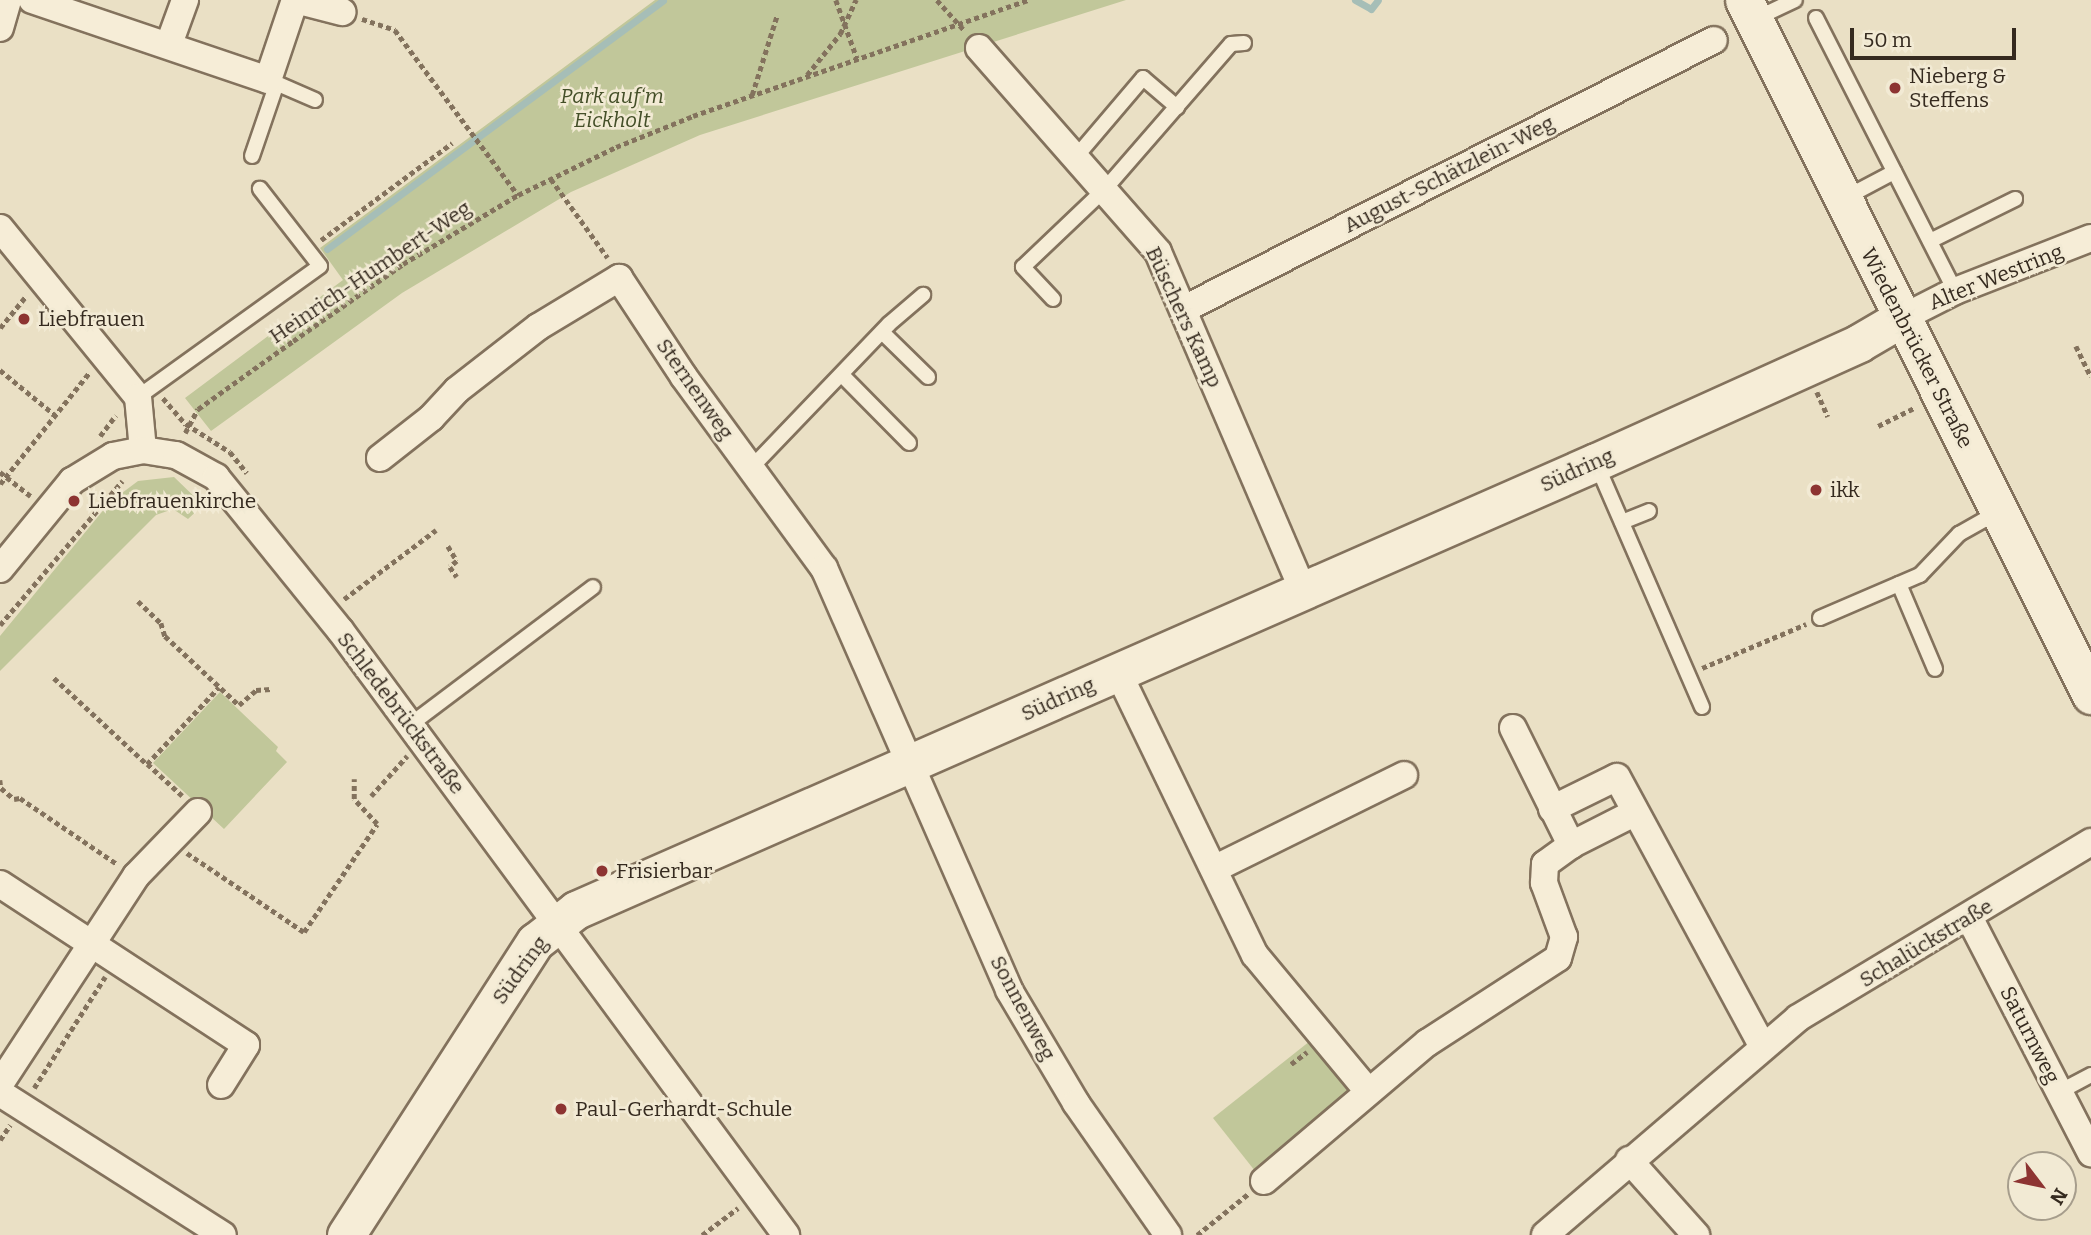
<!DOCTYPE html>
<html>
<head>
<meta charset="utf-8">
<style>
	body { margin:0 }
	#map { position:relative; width:2091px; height:1235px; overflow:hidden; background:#eae0c5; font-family:Bitter,serif }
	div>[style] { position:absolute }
	.green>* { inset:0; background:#c1c79a }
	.stream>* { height:7px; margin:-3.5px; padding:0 3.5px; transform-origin:3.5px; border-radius:3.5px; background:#a6beb7 }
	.path>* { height:4.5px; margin-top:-2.25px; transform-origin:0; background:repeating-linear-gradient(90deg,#83725d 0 5px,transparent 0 8.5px) }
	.roads { filter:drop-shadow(2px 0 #83725d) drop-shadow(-2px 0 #83725d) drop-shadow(0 2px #83725d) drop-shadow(0 -2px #83725d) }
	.lane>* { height:14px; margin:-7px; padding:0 7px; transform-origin:7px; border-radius:7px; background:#f6edd7 }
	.street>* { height:26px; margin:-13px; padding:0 13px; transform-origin:13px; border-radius:13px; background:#f6edd7 }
	.secondary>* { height:37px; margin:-18.5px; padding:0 18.5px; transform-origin:18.5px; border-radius:18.5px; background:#f6edd7 }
	.dots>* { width:19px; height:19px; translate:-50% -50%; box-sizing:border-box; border:4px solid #f2ead4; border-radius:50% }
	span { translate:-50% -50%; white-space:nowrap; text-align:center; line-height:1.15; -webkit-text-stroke:5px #f2ead4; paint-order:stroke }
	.poi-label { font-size:21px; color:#352a1f }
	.left { translate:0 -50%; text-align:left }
	.park-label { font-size:21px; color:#444f28; font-style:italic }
	.street-label { font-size:21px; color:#352a1f }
	.north { position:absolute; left:2007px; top:1151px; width:70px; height:70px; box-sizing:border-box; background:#f2ead4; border:2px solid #a69d8c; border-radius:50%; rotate:122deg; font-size:19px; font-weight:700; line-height:28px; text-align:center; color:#352a1f }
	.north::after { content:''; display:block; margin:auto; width:24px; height:32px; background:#8d3432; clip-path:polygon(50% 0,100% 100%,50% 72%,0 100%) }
	.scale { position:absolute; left:1850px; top:28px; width:166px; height:32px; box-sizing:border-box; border:4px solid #352a1f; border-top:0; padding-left:9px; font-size:21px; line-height:24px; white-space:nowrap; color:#352a1f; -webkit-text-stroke:5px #f2ead4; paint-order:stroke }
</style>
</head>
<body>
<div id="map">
	<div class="green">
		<div style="clip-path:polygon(655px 0,1126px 0,700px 135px,571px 192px,402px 293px,211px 431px,185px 398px,343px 280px,320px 248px)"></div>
		<div style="clip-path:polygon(174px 477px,203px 505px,188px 519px,173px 509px,156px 515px,0 671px,0 636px,110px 502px,138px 481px)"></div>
		<div style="clip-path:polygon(220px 692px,278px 747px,276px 751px,287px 762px,224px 829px,153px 763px)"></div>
		<div style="clip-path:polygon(1310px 1041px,1349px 1093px,1259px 1176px,1213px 1118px)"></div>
	</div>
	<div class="stream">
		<div style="left:1355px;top:0;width:18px;rotate:29deg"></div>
		<div style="left:1371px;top:9px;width:11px;rotate:-52deg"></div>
		<div style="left:327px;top:249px;width:418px;rotate:-36.5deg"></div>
	</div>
	<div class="path">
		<div style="left:836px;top:0;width:62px;rotate:70.1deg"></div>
		<div style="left:937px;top:0;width:42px;rotate:47.9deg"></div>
		<div style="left:362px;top:19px;width:35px;rotate:18deg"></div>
		<div style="left:395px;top:30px;width:206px;rotate:53.3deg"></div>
		<div style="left:807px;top:75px;width:53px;rotate:-51.2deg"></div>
		<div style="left:840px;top:34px;width:38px;rotate:-65deg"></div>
		<div style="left:752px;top:95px;width:84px;rotate:-72.6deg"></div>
		<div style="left:551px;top:179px;width:97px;rotate:54.2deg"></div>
		<div style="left:321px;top:240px;width:163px;rotate:-36.5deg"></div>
		<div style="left:0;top:328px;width:41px;rotate:-50.9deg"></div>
		<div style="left:2076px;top:346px;width:34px;rotate:64deg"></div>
		<div style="left:0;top:370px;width:71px;rotate:39.3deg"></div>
		<div style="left:1817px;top:392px;width:27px;rotate:66deg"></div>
		<div style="left:163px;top:398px;width:35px;rotate:49deg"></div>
		<div style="left:186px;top:424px;width:52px;rotate:32.5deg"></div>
		<div style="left:230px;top:452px;width:27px;rotate:51deg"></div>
		<div style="left:1878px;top:426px;width:42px;rotate:-26.6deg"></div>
		<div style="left:185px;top:433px;width:27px;rotate:-62deg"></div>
		<div style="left:198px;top:409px;width:117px;rotate:-35.6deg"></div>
		<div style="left:293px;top:341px;width:134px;rotate:-35deg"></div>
		<div style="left:403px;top:264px;width:134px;rotate:-31deg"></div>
		<div style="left:518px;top:195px;width:109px;rotate:-26.1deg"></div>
		<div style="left:616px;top:147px;width:83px;rotate:-21.9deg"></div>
		<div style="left:693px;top:116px;width:355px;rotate:-19.1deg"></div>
		<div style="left:100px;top:436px;width:26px;rotate:-53deg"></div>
		<div style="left:0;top:472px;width:39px;rotate:38deg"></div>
		<div style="left:0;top:484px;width:142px;rotate:-51.3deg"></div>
		<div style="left:448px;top:546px;width:17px;rotate:59deg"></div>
		<div style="left:457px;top:561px;width:9px;rotate:139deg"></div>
		<div style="left:450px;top:567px;width:12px;rotate:55deg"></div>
		<div style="left:344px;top:599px;width:115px;rotate:-36.9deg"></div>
		<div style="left:138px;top:601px;width:32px;rotate:44deg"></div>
		<div style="left:161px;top:623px;width:14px;rotate:73deg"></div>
		<div style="left:165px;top:636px;width:101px;rotate:43deg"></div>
		<div style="left:239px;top:705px;width:23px;rotate:-41deg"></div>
		<div style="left:256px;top:690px;width:15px;rotate:-4deg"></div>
		<div style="left:0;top:625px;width:189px;rotate:-49.7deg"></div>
		<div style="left:1702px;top:668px;width:113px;rotate:-22.9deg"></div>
		<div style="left:54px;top:678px;width:127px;rotate:42.8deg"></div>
		<div style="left:0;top:780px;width:8px;rotate:83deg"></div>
		<div style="left:1px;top:788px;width:17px;rotate:40deg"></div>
		<div style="left:14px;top:799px;width:6px;rotate:-9deg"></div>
		<div style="left:20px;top:798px;width:117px;rotate:34.2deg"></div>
		<div style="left:182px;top:796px;width:47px;rotate:-137.6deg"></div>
		<div style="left:147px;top:764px;width:105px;rotate:-46.9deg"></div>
		<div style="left:371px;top:796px;width:54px;rotate:-48deg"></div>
		<div style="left:187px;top:853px;width:141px;rotate:34deg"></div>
		<div style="left:304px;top:932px;width:130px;rotate:-55.9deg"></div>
		<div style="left:377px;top:824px;width:34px;rotate:-133deg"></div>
		<div style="left:354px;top:799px;width:20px;rotate:-90deg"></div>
		<div style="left:1291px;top:1064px;width:20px;rotate:-37deg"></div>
		<div style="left:34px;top:1088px;width:132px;rotate:-57.4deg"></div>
		<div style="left:0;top:1140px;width:18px;rotate:-56deg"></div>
		<div style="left:702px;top:1235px;width:45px;rotate:-36.9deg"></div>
		<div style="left:1197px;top:1235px;width:65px;rotate:-38.8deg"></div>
	</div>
	<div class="roads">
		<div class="lane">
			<div style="left:1816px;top:18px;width:306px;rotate:63deg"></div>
			<div style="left:1755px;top:19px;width:44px;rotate:-25.4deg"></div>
			<div style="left:269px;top:80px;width:50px;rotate:23.5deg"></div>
			<div style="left:252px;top:156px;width:74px;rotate:-71.1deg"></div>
			<div style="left:1075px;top:158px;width:105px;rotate:-49.6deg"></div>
			<div style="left:1143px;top:78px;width:45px;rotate:40.5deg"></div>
			<div style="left:1843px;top:199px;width:58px;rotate:-27.9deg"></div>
			<div style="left:1930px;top:241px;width:95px;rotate:-26.3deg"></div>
			<div style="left:1053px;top:299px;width:44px;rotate:-133.2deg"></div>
			<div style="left:1023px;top:267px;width:113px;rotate:-43.6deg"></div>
			<div style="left:1105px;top:189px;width:192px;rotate:-49deg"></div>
			<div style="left:1231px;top:44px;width:13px;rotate:-4deg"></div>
			<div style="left:883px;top:333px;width:63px;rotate:44.4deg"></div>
			<div style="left:843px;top:376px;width:94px;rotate:45.4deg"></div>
			<div style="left:138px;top:397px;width:224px;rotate:-35.7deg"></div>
			<div style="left:320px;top:266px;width:98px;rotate:-127.9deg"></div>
			<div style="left:1596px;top:463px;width:266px;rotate:66.5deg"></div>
			<div style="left:751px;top:468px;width:199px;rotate:-46.2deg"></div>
			<div style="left:889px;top:324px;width:45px;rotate:-40.5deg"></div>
			<div style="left:1622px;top:522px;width:29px;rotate:-22deg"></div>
			<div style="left:1899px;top:584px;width:92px;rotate:67deg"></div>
			<div style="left:1820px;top:618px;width:109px;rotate:-23.3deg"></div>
			<div style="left:1920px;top:575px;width:57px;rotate:-46.4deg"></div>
			<div style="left:1959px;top:534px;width:45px;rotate:-29.4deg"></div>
			<div style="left:410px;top:725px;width:229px;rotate:-37deg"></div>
			<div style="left:2059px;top:1092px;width:36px;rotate:-28deg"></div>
		</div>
		<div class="street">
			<div style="left:32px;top:0;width:249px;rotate:18.7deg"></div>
			<div style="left:268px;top:80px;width:84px;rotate:-71.4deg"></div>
			<div style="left:295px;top:0;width:49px;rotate:14.3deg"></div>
			<div style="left:0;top:28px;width:29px;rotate:-74deg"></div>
			<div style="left:169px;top:44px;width:47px;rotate:-70deg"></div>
			<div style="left:979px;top:48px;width:271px;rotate:48.7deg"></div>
			<div style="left:1158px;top:252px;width:369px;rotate:66.8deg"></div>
			<div style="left:0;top:228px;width:218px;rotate:50.8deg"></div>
			<div style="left:138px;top:397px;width:53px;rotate:84.6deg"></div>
			<div style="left:1184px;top:309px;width:594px;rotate:-26.91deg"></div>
			<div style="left:1902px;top:318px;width:59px;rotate:-27deg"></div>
			<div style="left:1955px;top:291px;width:146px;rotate:-21.3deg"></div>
			<div style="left:380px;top:458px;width:65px;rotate:-38.1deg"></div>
			<div style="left:431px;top:418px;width:38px;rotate:-47deg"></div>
			<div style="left:457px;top:390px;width:103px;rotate:-37.9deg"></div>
			<div style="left:538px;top:327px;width:95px;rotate:-31.2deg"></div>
			<div style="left:619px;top:278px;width:118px;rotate:56.7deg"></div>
			<div style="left:684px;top:377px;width:237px;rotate:53.8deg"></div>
			<div style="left:824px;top:568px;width:461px;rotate:66.3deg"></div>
			<div style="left:1009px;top:990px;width:131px;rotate:59.3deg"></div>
			<div style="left:1076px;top:1103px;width:161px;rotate:55.1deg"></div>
			<div style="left:0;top:569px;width:114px;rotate:-50.7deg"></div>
			<div style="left:72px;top:481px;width:48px;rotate:-31.4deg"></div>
			<div style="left:113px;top:456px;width:31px;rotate:-11deg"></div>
			<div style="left:143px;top:450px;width:33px;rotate:9deg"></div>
			<div style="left:176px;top:455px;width:46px;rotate:28.8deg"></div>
			<div style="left:216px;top:477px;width:197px;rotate:51deg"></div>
			<div style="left:340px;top:630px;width:752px;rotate:53.6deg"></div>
			<div style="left:1118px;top:672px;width:314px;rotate:64.2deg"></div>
			<div style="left:1255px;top:955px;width:175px;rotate:50.3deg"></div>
			<div style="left:1513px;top:728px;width:131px;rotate:63.6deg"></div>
			<div style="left:1552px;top:809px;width:72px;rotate:-26.2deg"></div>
			<div style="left:1617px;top:777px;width:305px;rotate:61.6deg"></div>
			<div style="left:1214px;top:869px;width:212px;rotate:-26.3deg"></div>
			<div style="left:0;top:884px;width:294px;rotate:33.2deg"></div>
			<div style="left:246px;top:1045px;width:47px;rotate:122deg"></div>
			<div style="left:1969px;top:917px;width:266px;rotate:62.7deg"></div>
			<div style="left:0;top:1084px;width:249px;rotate:-56.8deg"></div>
			<div style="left:136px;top:876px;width:89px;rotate:-45.9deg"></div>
			<div style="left:0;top:1093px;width:264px;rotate:32.5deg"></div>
			<div style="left:1629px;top:1160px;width:101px;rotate:48.2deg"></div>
			<div style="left:1264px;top:1181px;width:214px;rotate:-40.3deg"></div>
			<div style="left:1427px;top:1043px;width:156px;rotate:-33deg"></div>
			<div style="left:1558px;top:958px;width:22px;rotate:-74deg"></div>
			<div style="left:1564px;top:937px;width:58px;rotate:-110.3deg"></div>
			<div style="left:1544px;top:883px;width:19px;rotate:-87deg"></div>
			<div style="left:1545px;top:864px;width:32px;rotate:-36deg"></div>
			<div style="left:1571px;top:845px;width:71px;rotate:-26.9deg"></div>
			<div style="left:1545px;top:1235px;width:333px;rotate:-40.6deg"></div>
			<div style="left:1798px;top:1018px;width:342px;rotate:-31deg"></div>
		</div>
		<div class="secondary">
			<div style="left:1744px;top:0;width:777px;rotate:63.47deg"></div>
			<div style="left:346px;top:1235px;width:349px;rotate:-57.2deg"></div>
			<div style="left:535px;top:942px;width:52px;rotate:-38deg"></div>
			<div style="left:576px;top:910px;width:1114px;rotate:-23.71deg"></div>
			<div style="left:1596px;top:462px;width:289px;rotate:-24.3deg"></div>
			<div style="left:1859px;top:343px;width:50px;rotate:-30.2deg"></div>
		</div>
	</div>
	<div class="dots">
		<div style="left:1895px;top:88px;background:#8d3432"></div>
		<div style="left:24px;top:319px;background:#8d3432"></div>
		<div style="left:1816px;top:490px;background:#8d3432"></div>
		<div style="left:74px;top:501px;background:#8d3432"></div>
		<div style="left:602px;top:871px;background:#8d3432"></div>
		<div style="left:561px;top:1109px;background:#8d3432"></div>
	</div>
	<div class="poi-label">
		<span class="left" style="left:1909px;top:88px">Nieberg &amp;<br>Steffens</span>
		<span class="left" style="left:38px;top:319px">Liebfrauen</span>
		<span class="left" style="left:1830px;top:490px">ikk</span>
		<span class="left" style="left:88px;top:501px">Liebfrauenkirche</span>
		<span class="left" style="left:616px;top:871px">Frisierbar</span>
		<span class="left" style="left:575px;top:1109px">Paul-Gerhardt-Schule</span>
	</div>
	<div class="park-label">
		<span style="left:612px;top:108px">Park auf‘m<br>Eickholt</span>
	</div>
	<div class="street-label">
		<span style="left:1449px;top:174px;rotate:-27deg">August-Schätzlein-Weg</span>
		<span style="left:370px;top:272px;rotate:-34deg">Heinrich-Humbert-Weg</span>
		<span style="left:1996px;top:277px;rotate:-22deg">Alter Westring</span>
		<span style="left:1184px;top:317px;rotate:65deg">Büschers Kamp</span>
		<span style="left:1917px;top:348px;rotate:63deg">Wiedenbrücker Straße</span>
		<span style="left:695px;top:389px;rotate:55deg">Sternenweg</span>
		<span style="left:1577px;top:470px;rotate:-24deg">Südring</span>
		<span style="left:1058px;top:699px;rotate:-24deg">Südring</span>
		<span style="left:401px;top:713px;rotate:53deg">Schledebrückstraße</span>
		<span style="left:1926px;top:943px;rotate:-31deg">Schalückstraße</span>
		<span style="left:520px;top:970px;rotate:-54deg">Südring</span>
		<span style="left:1023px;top:1008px;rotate:62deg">Sonnenweg</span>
		<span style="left:2030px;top:1035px;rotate:63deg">Saturnweg</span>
	</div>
	<div class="north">N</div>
	<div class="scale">50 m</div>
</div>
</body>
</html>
